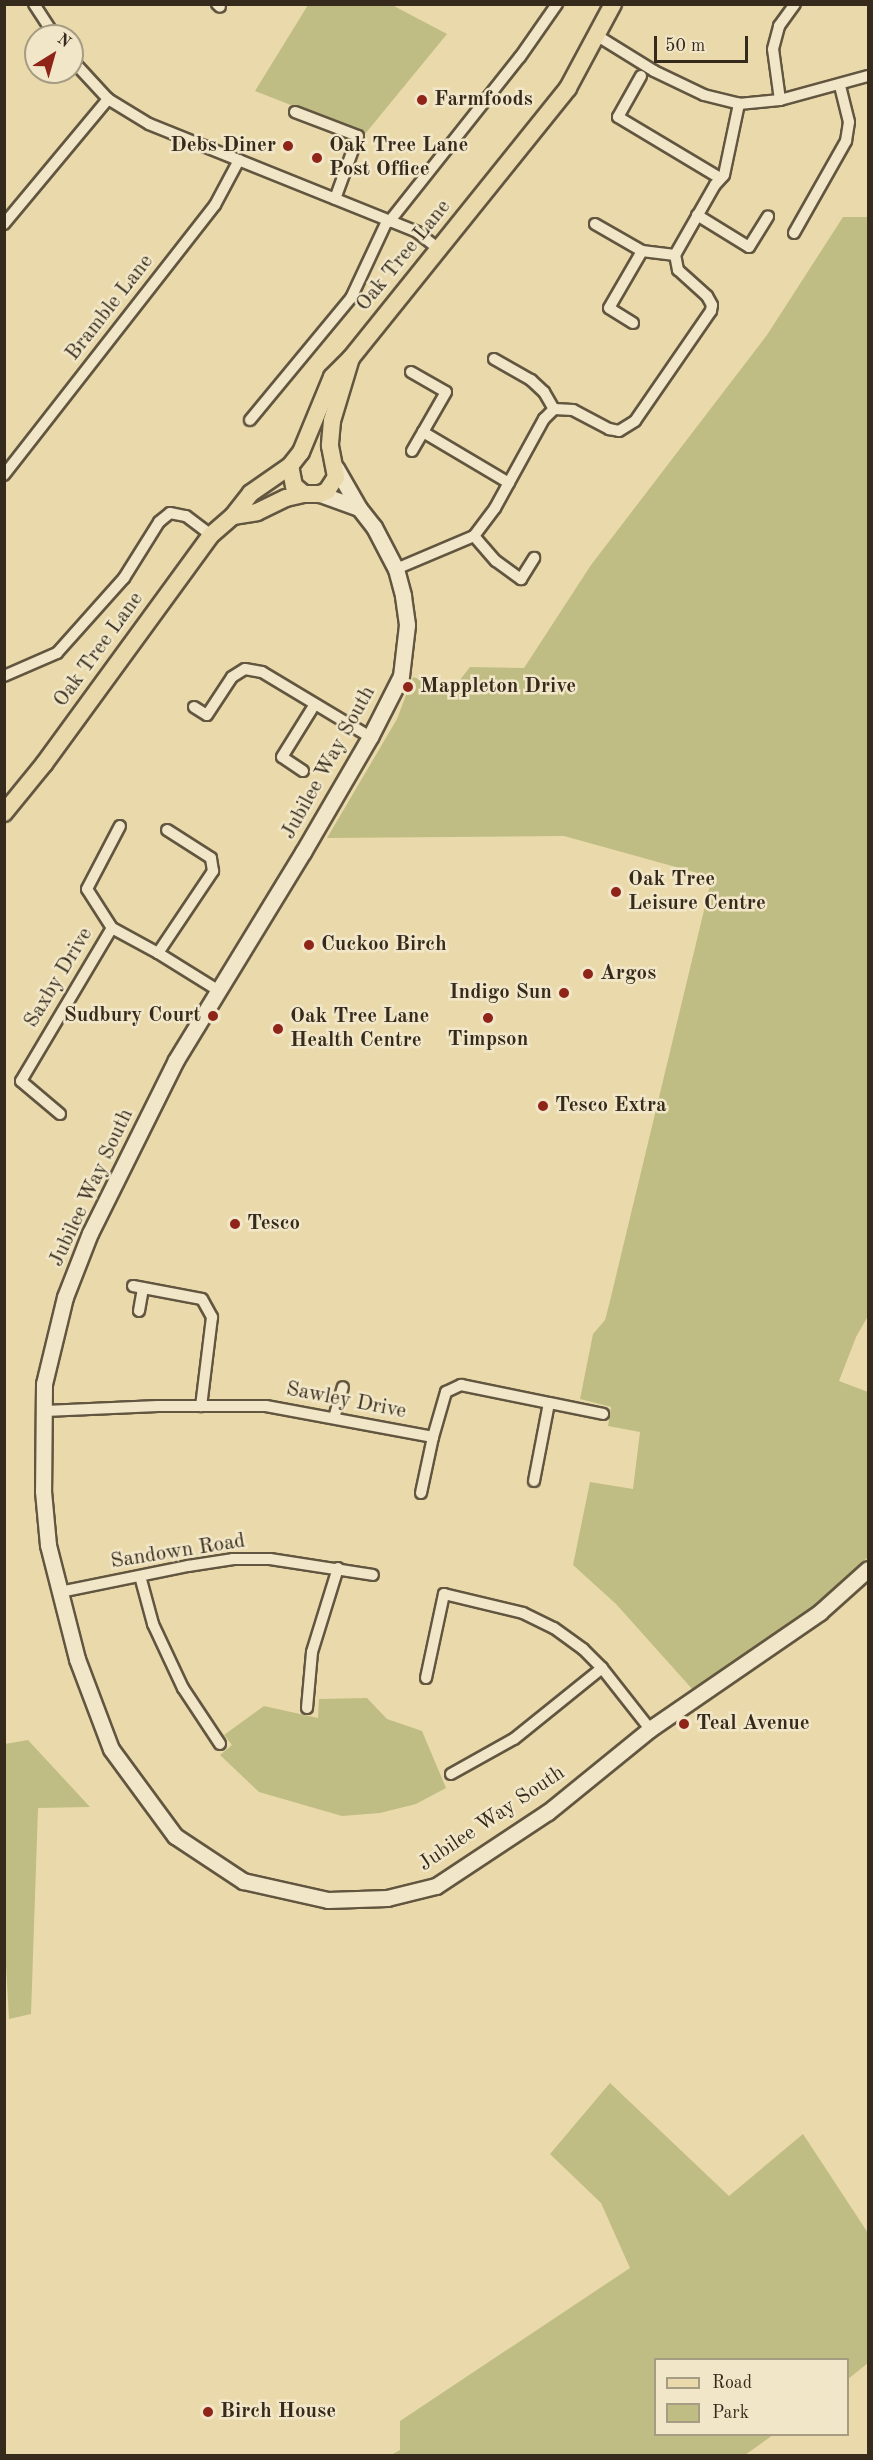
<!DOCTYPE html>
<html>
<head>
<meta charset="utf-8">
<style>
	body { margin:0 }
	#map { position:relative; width:873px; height:2460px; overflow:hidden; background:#eadaab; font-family:"Old Standard TT",serif }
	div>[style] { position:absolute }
	.green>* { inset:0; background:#bfbd83 }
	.roads { filter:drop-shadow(2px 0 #625640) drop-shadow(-2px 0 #625640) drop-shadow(0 2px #625640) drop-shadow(0 -2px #625640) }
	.street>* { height:10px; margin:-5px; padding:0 5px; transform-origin:5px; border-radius:5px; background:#f1e7c8 }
	.secondary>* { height:15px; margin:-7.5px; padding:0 7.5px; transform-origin:7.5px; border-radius:7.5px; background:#f1e7c8 }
	.primary>* { height:16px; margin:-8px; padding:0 8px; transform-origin:8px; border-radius:8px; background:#eadaab }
	.dots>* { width:16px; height:16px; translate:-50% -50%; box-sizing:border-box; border:3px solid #f1e7c8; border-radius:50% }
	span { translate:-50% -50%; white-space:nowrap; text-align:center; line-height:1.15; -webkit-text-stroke:5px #f1e7c8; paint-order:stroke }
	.poi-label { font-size:21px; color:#352a1c; font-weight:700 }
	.left { translate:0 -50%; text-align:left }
	.right { translate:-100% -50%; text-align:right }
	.street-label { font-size:21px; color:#352a1c }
	.frame { position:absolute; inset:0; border:6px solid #352a1c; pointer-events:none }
	.legend { position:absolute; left:654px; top:2358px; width:195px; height:78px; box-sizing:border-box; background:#f1e7c8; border:2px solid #a69b83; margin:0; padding:8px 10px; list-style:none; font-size:18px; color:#352a1c }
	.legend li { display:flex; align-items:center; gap:12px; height:30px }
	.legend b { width:30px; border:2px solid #a69b83 }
	.north { position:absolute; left:24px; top:24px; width:60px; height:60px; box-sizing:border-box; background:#f1e7c8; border:2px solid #a69b83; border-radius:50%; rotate:37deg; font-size:16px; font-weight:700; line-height:24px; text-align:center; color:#352a1c }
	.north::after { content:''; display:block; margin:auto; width:21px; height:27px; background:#8f2418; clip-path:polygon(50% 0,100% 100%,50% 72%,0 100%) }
	.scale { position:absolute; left:654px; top:36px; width:94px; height:27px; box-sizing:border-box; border:3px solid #352a1c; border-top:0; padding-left:8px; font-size:18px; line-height:21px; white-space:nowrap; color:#352a1c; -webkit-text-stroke:4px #f1e7c8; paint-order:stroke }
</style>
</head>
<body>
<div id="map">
	<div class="green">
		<div style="clip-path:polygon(308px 5px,392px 5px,447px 34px,365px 134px,255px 91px)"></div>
		<div style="clip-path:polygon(843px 217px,868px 217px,868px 1316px,856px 1337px,839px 1381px,868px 1392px,868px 1557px,810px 1609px,693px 1690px,616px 1604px,573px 1565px,590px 1482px,633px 1489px,640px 1432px,608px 1426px,611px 1407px,580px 1399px,593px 1334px,605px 1320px,609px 1305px,712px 877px,564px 836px,327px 838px,397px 719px,413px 677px,452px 690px,470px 667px,524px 668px,591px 565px,767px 335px)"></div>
		<div style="clip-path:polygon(367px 1698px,387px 1719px,422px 1731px,446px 1788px,416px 1804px,380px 1813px,342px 1816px,259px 1792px,220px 1755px,232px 1745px,224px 1735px,264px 1706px,318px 1718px,319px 1699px)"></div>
		<div style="clip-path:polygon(28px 1740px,90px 1807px,38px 1808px,31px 2014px,9px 2019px,4px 1930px,5px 1744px)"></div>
		<div style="clip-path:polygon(610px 2083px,729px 2196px,803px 2134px,868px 2233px,868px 2363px,848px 2379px,848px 2360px,656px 2360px,656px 2434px,773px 2435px,745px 2455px,391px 2455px,400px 2450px,400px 2421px,630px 2268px,601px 2203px,550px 2154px)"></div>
	</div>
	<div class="roads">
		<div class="street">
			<div style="left:34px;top:4px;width:38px;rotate:57deg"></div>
			<div style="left:217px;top:4px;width:4px;rotate:45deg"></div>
			<div style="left:596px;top:35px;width:68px;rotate:31.8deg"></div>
			<div style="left:654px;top:71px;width:55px;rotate:25.6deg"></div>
			<div style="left:704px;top:95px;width:36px;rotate:14deg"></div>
			<div style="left:739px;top:104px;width:41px;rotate:-5.6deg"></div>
			<div style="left:780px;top:100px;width:91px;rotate:-15.3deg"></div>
			<div style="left:72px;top:60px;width:53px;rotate:47.3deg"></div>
			<div style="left:108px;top:99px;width:48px;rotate:31.4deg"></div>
			<div style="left:149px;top:124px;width:289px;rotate:21.9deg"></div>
			<div style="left:417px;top:232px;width:28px;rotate:38deg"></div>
			<div style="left:641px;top:76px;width:47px;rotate:119.3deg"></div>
			<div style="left:618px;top:117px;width:119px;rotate:30.9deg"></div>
			<div style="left:780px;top:100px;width:51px;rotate:-97.8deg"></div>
			<div style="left:773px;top:49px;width:24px;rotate:-75deg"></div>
			<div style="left:779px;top:26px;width:27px;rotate:-54deg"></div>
			<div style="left:295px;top:112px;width:67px;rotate:20.9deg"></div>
			<div style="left:358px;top:136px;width:67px;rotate:110.1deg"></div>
			<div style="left:697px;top:215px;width:61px;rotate:31.6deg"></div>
			<div style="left:749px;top:247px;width:36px;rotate:-58deg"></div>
			<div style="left:389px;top:222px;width:211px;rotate:-51.6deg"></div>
			<div style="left:520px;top:57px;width:65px;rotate:-55.1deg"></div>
			<div style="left:4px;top:224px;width:163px;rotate:-50.2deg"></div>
			<div style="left:595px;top:224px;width:54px;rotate:29.9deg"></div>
			<div style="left:642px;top:251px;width:33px;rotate:7deg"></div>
			<div style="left:794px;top:233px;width:106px;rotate:-60.5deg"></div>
			<div style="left:846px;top:141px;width:19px;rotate:-81deg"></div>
			<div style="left:849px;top:122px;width:38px;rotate:-104deg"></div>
			<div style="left:633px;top:323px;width:28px;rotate:-148deg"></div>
			<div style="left:609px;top:308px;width:66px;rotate:-59.9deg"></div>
			<div style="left:494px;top:359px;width:43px;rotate:29.6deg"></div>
			<div style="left:531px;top:380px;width:18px;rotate:43deg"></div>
			<div style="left:544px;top:392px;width:20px;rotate:60deg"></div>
			<div style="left:411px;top:372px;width:40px;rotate:29.7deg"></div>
			<div style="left:446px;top:392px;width:46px;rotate:119.9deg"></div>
			<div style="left:423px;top:432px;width:100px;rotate:30.7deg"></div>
			<div style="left:250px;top:420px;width:158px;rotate:-50.4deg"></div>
			<div style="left:351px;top:298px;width:85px;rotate:-64.9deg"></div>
			<div style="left:412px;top:451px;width:22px;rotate:-60deg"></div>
			<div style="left:4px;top:475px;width:343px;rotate:-52deg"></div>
			<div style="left:215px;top:205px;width:51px;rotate:-61.9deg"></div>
			<div style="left:474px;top:536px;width:33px;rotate:49deg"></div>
			<div style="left:496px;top:561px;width:31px;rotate:36deg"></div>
			<div style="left:521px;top:579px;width:25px;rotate:-58deg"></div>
			<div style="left:396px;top:569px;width:85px;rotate:-22.9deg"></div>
			<div style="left:474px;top:536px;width:35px;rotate:-53deg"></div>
			<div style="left:495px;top:508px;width:102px;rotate:-61.2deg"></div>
			<div style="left:544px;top:419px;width:14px;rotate:-45deg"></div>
			<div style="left:554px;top:409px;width:19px;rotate:3deg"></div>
			<div style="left:573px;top:410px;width:41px;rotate:27.8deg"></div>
			<div style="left:609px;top:429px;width:10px;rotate:11deg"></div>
			<div style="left:619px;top:431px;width:19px;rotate:-32deg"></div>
			<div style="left:635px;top:421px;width:134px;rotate:-55.4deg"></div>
			<div style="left:711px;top:311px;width:6px;rotate:-81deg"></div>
			<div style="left:712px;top:305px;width:10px;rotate:-119deg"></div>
			<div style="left:707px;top:296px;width:39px;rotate:-138deg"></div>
			<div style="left:678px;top:270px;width:15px;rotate:-101deg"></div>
			<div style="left:675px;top:255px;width:81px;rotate:-60.3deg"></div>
			<div style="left:715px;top:185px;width:13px;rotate:-48deg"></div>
			<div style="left:724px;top:175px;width:73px;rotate:-78.1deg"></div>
			<div style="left:4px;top:676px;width:58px;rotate:-23.5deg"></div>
			<div style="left:57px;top:653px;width:101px;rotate:-48.2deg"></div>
			<div style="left:124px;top:578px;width:66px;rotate:-58deg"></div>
			<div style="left:159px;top:522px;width:14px;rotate:-39deg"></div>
			<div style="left:170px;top:513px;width:16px;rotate:11deg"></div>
			<div style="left:186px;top:516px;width:31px;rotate:37deg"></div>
			<div style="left:194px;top:707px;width:15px;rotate:32deg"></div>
			<div style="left:207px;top:715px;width:45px;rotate:-56.7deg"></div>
			<div style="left:232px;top:677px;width:15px;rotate:-32deg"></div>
			<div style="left:245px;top:669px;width:17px;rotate:10deg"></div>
			<div style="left:262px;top:672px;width:126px;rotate:31deg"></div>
			<div style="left:303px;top:771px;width:25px;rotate:-146deg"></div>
			<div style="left:282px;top:757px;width:62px;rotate:-58.1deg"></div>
			<div style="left:112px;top:928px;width:46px;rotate:-122.7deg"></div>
			<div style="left:87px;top:889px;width:71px;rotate:-62.4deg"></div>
			<div style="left:158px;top:953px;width:99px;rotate:-56.1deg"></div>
			<div style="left:213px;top:871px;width:13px;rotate:-99deg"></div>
			<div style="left:211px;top:858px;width:52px;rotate:-147.5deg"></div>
			<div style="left:60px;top:1114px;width:51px;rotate:-139.8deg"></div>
			<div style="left:21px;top:1081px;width:178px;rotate:-59.3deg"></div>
			<div style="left:112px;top:928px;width:52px;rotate:28.5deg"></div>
			<div style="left:158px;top:953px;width:72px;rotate:31.9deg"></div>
			<div style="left:133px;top:1286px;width:70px;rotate:10.7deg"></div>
			<div style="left:202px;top:1299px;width:21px;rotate:61deg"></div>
			<div style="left:212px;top:1317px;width:90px;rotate:97deg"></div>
			<div style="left:139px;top:1311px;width:23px;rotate:-80deg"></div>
			<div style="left:45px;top:1411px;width:113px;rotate:-2.5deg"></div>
			<div style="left:158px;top:1406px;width:108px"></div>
			<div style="left:266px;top:1406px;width:170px;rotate:10.5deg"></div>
			<div style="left:433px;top:1437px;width:47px;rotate:-73.9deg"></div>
			<div style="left:446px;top:1392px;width:17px;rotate:-25deg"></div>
			<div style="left:461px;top:1385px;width:145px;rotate:11.5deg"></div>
			<div style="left:334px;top:1418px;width:32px;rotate:-74deg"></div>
			<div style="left:534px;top:1481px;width:79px;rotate:-79.1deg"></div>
			<div style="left:421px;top:1493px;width:57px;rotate:-77.9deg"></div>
			<div style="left:140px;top:1576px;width:50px;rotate:74.8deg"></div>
			<div style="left:153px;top:1624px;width:71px;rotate:64.9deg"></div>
			<div style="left:183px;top:1688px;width:67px;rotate:56.5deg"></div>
			<div style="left:60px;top:1592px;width:131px;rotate:-11.5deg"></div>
			<div style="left:188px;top:1566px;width:46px;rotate:-8.8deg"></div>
			<div style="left:233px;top:1559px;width:37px"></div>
			<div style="left:270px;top:1559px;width:104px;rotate:8.8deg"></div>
			<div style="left:426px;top:1678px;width:86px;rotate:-77.9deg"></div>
			<div style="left:444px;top:1594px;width:81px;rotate:13.5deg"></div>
			<div style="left:523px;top:1613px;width:34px;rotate:26deg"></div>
			<div style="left:554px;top:1628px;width:36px;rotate:36deg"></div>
			<div style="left:583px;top:1649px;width:27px;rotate:45deg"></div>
			<div style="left:602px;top:1668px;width:78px;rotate:51.8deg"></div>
			<div style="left:307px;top:1708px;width:56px;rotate:-84.9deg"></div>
			<div style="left:312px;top:1652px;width:88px;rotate:-72.8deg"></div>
			<div style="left:451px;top:1774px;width:72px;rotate:-29.1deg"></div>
			<div style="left:514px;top:1739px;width:113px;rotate:-38.9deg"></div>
		</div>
		<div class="secondary">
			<div style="left:336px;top:468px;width:46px;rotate:60.1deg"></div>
			<div style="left:359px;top:508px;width:24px;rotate:52deg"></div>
			<div style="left:374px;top:527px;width:47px;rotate:62.4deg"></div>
			<div style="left:396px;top:569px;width:28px;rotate:75deg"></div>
			<div style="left:403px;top:596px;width:29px;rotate:82deg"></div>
			<div style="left:407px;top:625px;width:51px;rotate:96.7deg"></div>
			<div style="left:401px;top:676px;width:68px;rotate:116.9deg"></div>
			<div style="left:370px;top:737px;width:133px;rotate:120.2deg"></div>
			<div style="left:303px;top:852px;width:244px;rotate:121.4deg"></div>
			<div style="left:176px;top:1060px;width:193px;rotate:116.4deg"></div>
			<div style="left:90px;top:1233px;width:69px;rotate:111.3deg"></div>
			<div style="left:65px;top:1297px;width:89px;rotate:103.6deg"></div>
			<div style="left:44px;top:1384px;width:107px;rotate:90.5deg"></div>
			<div style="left:43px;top:1491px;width:54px;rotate:84.7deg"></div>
			<div style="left:48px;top:1545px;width:118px;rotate:75.7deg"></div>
			<div style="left:77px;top:1659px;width:96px;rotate:69.3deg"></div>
			<div style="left:111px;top:1749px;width:108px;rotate:53.7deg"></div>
			<div style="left:175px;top:1836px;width:82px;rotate:33.5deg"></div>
			<div style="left:243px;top:1881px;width:87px;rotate:12.6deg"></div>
			<div style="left:328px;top:1900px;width:59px;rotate:-1.9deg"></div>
			<div style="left:387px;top:1898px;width:50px;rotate:-13.8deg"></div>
			<div style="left:436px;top:1886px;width:134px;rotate:-33.5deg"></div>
			<div style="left:548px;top:1812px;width:132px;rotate:-39.1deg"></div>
			<div style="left:650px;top:1729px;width:206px;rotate:-34.5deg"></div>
			<div style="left:820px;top:1612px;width:64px;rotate:-41.9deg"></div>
			<div style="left:320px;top:494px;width:41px;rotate:19.7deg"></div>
		</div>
		<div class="primary">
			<div style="left:351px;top:358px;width:66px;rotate:106.8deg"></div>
			<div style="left:332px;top:421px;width:25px;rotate:95deg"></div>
			<div style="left:330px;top:446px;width:32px;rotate:79deg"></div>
			<div style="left:336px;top:477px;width:17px;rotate:123deg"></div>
			<div style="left:327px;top:491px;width:8px;rotate:157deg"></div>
			<div style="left:320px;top:494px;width:16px;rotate:180deg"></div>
			<div style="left:304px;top:494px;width:13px;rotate:-141deg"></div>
			<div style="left:294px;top:486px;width:20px;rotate:-101deg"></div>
			<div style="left:290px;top:466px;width:18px;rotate:-52deg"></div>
			<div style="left:301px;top:452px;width:81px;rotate:-67.5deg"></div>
			<div style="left:332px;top:377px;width:27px;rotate:-45deg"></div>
			<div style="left:351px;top:358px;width:346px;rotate:-51.2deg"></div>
			<div style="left:568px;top:88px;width:95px;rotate:-61.8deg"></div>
			<div style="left:233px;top:516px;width:24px;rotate:-9deg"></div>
			<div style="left:257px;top:512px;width:32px;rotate:-26deg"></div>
			<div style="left:286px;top:498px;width:18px;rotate:-13deg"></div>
			<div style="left:4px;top:813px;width:63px;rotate:-50.8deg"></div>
			<div style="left:44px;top:764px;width:283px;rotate:-53.9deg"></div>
			<div style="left:211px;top:535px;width:29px;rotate:-41deg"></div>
			<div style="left:233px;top:516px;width:29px;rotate:-52deg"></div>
			<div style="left:251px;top:493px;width:47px;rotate:-34.7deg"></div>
		</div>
	</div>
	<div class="dots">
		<div style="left:422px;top:100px;background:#8f2418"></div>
		<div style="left:288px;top:146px;background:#8f2418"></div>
		<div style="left:317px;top:158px;background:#8f2418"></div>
		<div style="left:408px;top:687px;background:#8f2418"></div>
		<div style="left:616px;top:892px;background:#8f2418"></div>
		<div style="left:309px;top:945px;background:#8f2418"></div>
		<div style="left:588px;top:974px;background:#8f2418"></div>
		<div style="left:564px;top:993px;background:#8f2418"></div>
		<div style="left:213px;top:1016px;background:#8f2418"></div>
		<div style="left:488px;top:1018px;background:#8f2418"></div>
		<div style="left:278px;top:1029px;background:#8f2418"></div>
		<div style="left:543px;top:1106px;background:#8f2418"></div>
		<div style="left:235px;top:1224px;background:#8f2418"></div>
		<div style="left:684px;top:1724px;background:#8f2418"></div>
		<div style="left:208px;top:2412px;background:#8f2418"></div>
	</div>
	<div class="poi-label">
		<span class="left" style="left:434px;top:100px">Farmfoods</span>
		<span class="right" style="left:276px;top:146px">Debs Diner</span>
		<span class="left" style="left:329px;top:158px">Oak Tree Lane<br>Post Office</span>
		<span class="left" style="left:420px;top:687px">Mappleton Drive</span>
		<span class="left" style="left:628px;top:892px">Oak Tree<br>Leisure Centre</span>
		<span class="left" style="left:321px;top:945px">Cuckoo Birch</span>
		<span class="left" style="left:600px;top:974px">Argos</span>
		<span class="right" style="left:552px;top:993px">Indigo Sun</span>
		<span class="right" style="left:201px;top:1016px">Sudbury Court</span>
		<span class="left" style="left:290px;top:1029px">Oak Tree Lane<br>Health Centre</span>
		<span style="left:488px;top:1040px">Timpson</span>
		<span class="left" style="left:555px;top:1106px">Tesco Extra</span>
		<span class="left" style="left:247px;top:1224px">Tesco</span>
		<span class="left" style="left:696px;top:1724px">Teal Avenue</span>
		<span class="left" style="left:220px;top:2412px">Birch House</span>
	</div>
	<div class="street-label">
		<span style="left:404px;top:256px;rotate:-51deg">Oak Tree Lane</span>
		<span style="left:110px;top:308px;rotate:-52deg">Bramble Lane</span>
		<span style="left:99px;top:650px;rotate:-54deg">Oak Tree Lane</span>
		<span style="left:329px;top:763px;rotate:-61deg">Jubilee Way South</span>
		<span style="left:59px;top:978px;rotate:-59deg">Saxby Drive</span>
		<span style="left:92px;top:1188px;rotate:-65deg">Jubilee Way South</span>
		<span style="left:346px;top:1401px;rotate:11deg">Sawley Drive</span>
		<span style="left:178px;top:1552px;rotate:-9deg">Sandown Road</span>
		<span style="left:492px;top:1819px;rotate:-34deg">Jubilee Way South</span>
	</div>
	<div class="frame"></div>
	<ul class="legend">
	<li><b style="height:8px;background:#eadaab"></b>Road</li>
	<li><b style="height:16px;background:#bfbd83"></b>Park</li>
	</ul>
	<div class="north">N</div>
	<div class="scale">50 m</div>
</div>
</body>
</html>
